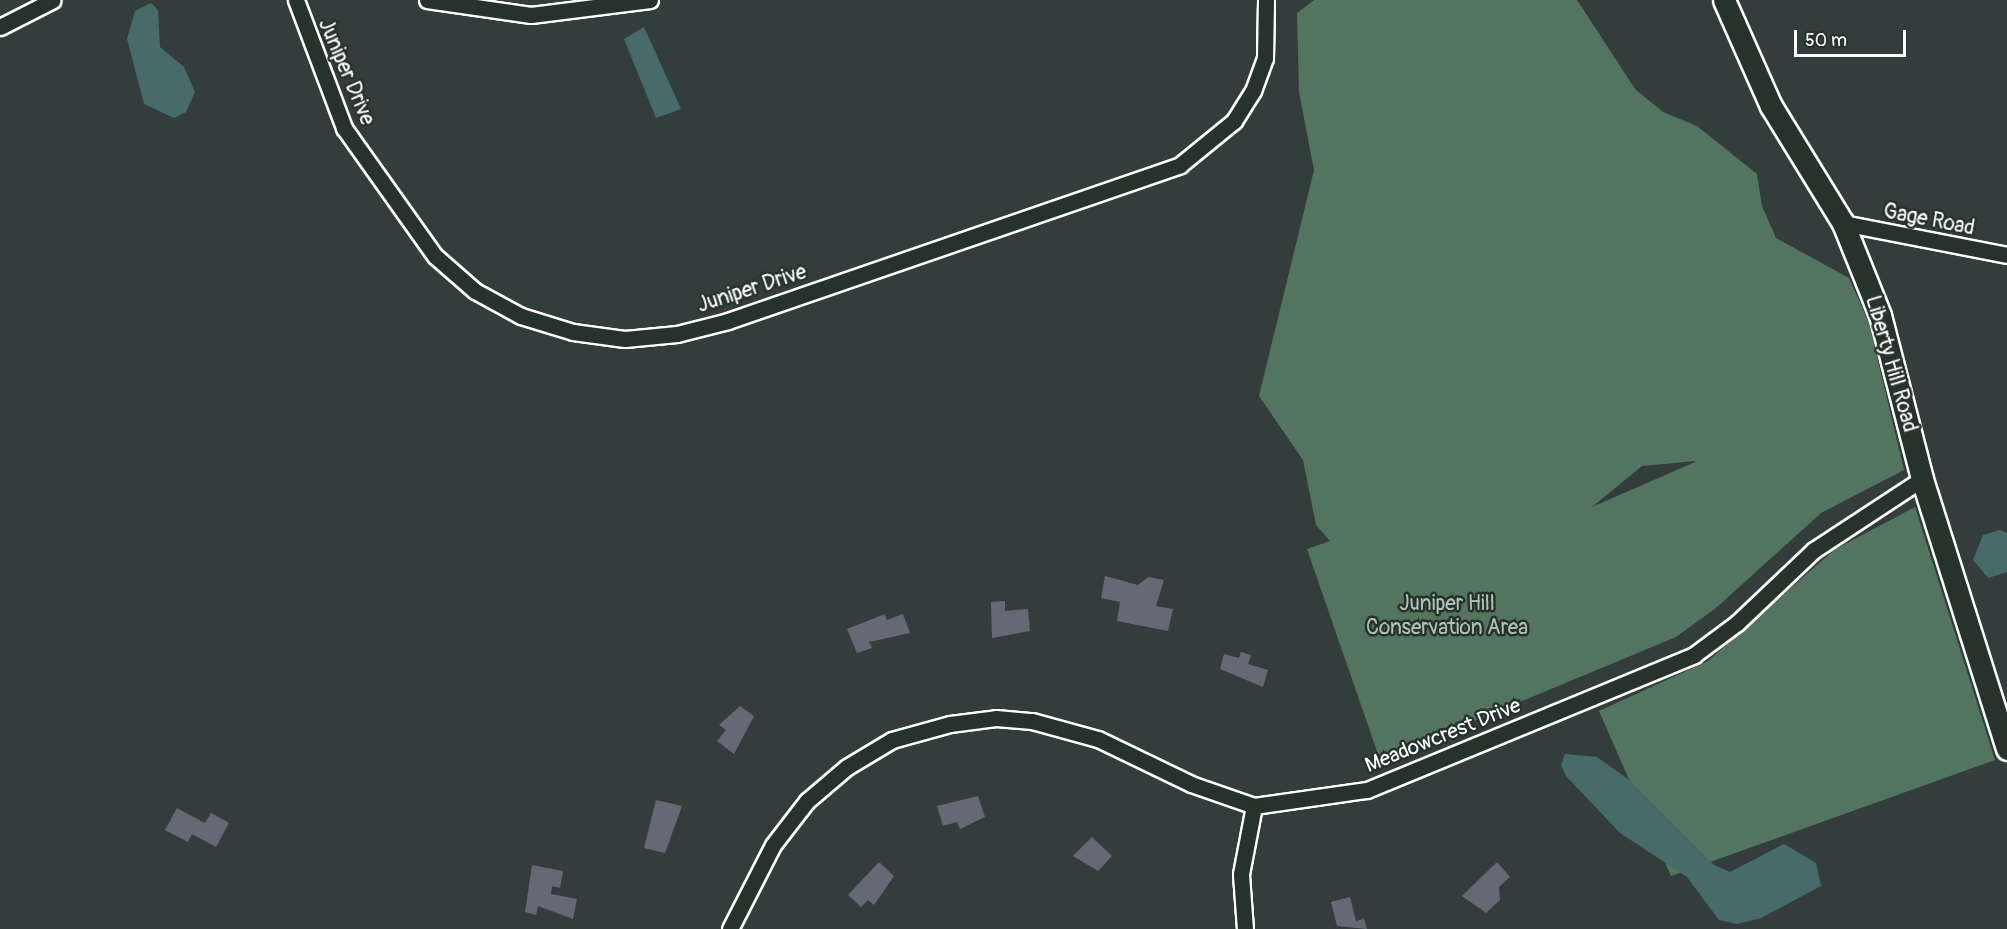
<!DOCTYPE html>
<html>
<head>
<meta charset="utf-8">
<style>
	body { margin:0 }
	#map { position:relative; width:2007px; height:929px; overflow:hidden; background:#333e3c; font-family:Pangolin,sans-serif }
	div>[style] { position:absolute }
	.green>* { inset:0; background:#537560 }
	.water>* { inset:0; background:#466b6a }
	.building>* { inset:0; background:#656976 }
	.roads { filter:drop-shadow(2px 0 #fff) drop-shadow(-2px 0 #fff) drop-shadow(0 2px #fff) drop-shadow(0 -2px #fff) }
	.street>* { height:15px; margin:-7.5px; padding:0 7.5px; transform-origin:7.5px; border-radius:7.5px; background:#26332d }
	.secondary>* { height:21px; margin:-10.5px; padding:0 10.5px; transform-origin:10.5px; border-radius:10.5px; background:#26332d }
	span { translate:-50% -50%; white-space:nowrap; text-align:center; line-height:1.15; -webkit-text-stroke:5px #26332d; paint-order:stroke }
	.street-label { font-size:21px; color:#fff }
	.park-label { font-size:21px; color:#b2c1b7 }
	.scale { position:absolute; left:1794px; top:30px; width:112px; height:27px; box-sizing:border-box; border:3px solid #fff; border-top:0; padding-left:8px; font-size:18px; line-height:21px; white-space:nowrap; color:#fff; -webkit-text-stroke:4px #26332d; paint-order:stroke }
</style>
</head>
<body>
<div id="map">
	<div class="green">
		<div style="clip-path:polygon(evenodd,1314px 0,1577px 0,1635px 89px,1663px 112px,1697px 126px,1757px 174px,1762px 206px,1776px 238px,1849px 278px,1869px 323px,1904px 470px,1821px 513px,1716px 608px,1676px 637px,1380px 760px,1307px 549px,1330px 541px,1316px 525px,1303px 460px,1259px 396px,1314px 170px,1299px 92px,1297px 13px,1314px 0,1695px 461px,1695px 462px,1592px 507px,1642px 466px,1695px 461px)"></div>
		<div style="clip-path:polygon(1915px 507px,1995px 760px,1671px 876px,1599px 711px,1708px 661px,1834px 550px)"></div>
	</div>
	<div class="water">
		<div style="clip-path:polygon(151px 3px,158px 10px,160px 47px,184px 67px,195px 92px,186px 112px,174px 118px,144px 104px,127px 39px,135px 11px)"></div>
		<div style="clip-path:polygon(644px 27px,681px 109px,656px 118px,624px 39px)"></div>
		<div style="clip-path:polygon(2000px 530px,2007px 533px,2007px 572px,1988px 578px,1973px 560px,1983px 535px)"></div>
		<div style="clip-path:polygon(1565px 754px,1597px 757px,1628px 779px,1714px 865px,1730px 872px,1784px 844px,1816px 863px,1821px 886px,1761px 918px,1737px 924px,1719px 920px,1687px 877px,1620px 833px,1566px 776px,1561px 765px)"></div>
	</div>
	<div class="building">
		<div style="clip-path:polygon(1105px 576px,1138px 585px,1148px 577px,1164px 580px,1156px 606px,1173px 609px,1168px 631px,1117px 621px,1120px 602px,1101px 598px)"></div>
		<div style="clip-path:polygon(1005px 601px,1005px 611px,1028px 609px,1030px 631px,992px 638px,991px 602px)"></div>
		<div style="clip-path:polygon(885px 614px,887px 620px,903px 614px,910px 633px,869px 642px,872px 648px,857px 653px,847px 629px)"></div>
		<div style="clip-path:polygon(1241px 652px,1251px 655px,1248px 664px,1268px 670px,1263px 687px,1220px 669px,1224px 654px,1239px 658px)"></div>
		<div style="clip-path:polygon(740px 706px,754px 716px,734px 754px,717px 741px,726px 730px,719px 725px)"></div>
		<div style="clip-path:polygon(978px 796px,985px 817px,960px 829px,957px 822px,943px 826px,937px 806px)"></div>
		<div style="clip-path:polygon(656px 800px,682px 806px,665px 853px,644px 848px)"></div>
		<div style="clip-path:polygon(177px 808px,205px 823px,211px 813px,229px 823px,216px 847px,192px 834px,188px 842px,165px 830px)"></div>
		<div style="clip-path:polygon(1092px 837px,1112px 856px,1098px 871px,1073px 856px)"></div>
		<div style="clip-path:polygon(879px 862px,894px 876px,874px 905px,868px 900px,861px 907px,848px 895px)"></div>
		<div style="clip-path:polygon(1497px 862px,1510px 877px,1499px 887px,1500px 900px,1486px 913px,1462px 896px)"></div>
		<div style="clip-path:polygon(532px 865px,563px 871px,560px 888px,552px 886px,551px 894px,577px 899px,573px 919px,538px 906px,536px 915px,525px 912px)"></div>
		<div style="clip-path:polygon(1350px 897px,1356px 921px,1364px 919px,1367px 929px,1337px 926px,1331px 902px)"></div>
	</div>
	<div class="roads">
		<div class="street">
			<div style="left:296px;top:0;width:137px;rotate:69.4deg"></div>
			<div style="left:344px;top:128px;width:157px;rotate:54.6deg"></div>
			<div style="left:435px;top:256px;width:53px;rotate:41.2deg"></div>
			<div style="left:475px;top:291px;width:52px;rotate:28.5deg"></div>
			<div style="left:521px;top:316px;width:54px;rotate:17.1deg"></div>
			<div style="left:573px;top:332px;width:52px;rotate:7.7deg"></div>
			<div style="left:625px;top:339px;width:52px;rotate:-5.5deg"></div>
			<div style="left:677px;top:334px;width:53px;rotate:-14.3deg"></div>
			<div style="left:728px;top:321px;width:478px;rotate:-19deg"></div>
			<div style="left:1180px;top:165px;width:70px;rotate:-39.2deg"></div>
			<div style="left:1234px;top:121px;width:36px;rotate:-58deg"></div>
			<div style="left:1253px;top:91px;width:35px;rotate:-70deg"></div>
			<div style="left:1265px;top:58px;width:58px;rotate:-89deg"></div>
			<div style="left:427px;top:0;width:105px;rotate:8.2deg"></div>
			<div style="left:531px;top:15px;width:120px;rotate:-7.2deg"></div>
			<div style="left:0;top:27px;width:59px;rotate:-27deg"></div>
			<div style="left:1843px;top:223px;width:167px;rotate:11deg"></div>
			<div style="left:730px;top:929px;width:94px;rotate:-62.9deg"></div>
			<div style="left:773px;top:845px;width:56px;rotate:-52.3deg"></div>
			<div style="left:807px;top:801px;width:52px;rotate:-40.4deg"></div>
			<div style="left:847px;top:767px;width:52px;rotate:-31deg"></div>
			<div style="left:892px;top:740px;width:60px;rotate:-15.4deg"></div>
			<div style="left:950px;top:724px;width:46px;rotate:-7.4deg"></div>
			<div style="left:996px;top:718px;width:36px;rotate:5deg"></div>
			<div style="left:1032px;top:721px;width:68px;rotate:15.3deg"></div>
			<div style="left:1098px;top:739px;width:103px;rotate:25.8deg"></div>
			<div style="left:1191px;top:784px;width:67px;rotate:19.2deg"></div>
			<div style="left:1254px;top:806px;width:114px;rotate:-8.1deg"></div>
			<div style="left:1367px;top:790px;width:354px;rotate:-22.4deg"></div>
			<div style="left:1694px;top:655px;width:54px;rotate:-36.7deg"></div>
			<div style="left:1737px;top:623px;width:106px;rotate:-43.5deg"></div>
			<div style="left:1814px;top:550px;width:129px;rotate:-33.3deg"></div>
			<div style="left:1245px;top:929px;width:55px;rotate:-94.2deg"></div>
			<div style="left:1241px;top:874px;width:69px;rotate:-79.2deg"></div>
		</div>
		<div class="secondary">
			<div style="left:1724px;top:0;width:116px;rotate:66.1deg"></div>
			<div style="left:1771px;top:106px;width:137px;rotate:58.4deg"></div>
			<div style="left:1843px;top:223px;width:99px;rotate:68.1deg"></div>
			<div style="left:1880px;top:315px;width:169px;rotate:75.6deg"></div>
			<div style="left:1922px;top:479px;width:283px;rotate:72.5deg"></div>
		</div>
	</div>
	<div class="street-label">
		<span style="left:346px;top:72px;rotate:67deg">Juniper Drive</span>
		<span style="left:1929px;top:220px;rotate:11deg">Gage Road</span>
		<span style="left:752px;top:289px;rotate:-18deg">Juniper Drive</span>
		<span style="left:1891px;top:364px;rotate:74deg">Liberty Hill Road</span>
		<span style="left:1443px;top:736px;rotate:-22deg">Meadowcrest Drive</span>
	</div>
	<div class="park-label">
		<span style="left:1447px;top:616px">Juniper Hill<br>Conservation Area</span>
	</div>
	<div class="scale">50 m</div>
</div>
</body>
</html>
